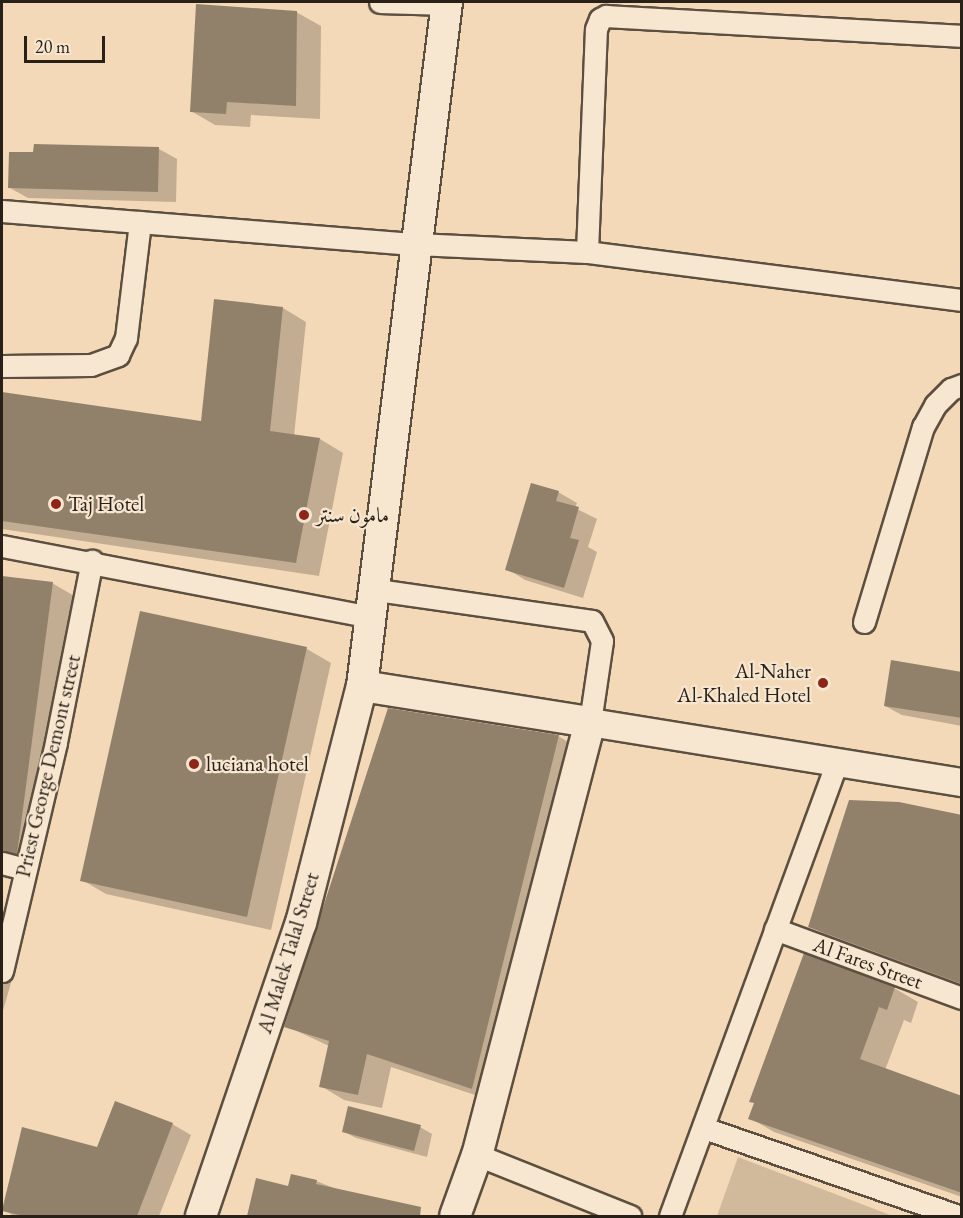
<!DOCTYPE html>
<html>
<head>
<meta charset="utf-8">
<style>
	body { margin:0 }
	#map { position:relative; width:963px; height:1218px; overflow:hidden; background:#f3d9b7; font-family:"EB Garamond",Amiri,serif }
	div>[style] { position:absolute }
	.green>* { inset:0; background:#d1ba9c }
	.shadow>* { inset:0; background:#0003 }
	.building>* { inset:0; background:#92816a }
	.roads { filter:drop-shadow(2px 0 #5c4f3f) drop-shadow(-2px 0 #5c4f3f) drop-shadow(0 2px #5c4f3f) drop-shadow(0 -2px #5c4f3f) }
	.minor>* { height:21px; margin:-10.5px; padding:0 10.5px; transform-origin:10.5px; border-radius:10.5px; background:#f7e6d0 }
	.tertiary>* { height:27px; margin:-13.5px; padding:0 13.5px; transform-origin:13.5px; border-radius:13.5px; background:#f7e6d0 }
	.secondary>* { height:30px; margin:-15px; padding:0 15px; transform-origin:15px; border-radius:15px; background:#f7e6d0 }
	.dots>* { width:16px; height:16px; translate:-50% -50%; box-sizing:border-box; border:3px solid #f7e6d0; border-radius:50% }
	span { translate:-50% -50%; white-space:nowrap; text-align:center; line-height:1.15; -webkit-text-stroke:4.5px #f7e6d0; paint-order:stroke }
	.poi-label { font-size:21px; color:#292117 }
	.left { translate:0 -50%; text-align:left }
	.right { translate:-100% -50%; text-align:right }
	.street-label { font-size:21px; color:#292117 }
	.frame { position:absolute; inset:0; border:3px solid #292117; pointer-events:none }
	.scale { position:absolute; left:24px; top:36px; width:81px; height:27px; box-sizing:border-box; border:3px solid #292117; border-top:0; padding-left:8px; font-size:18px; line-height:21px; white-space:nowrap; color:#292117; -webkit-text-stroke:4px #f7e6d0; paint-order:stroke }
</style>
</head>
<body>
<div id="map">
	<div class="green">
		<div style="clip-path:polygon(738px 1157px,893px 1216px,717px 1216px)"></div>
	</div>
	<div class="shadow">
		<div style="clip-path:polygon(296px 12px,321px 26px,320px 119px,251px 115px,250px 127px,215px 125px,191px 111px)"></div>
		<div style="clip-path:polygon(159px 149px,177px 159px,176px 202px,28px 198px,10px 188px)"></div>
		<div style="clip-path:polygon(216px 301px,283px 308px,306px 322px,294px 436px,320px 439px,343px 453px,319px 576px,2px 529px,2px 395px,203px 423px)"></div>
		<div style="clip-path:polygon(558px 492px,577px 503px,575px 508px,597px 519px,588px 547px,597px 552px,583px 598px,525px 580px,507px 569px)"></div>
		<div style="clip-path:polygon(2px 577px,52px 583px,76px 597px,41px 863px,2px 858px)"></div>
		<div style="clip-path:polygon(141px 612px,307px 649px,331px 663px,271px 930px,106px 894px,82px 880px)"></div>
		<div style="clip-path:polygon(962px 673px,962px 726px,902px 715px,885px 706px)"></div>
		<div style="clip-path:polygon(558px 736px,582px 750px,496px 1102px,391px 1067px,382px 1108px,344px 1100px,321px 1086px,329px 1046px,286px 1026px)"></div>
		<div style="clip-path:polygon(962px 817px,962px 989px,834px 940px,810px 926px)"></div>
		<div style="clip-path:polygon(2px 961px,15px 969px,2px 1014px)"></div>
		<div style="clip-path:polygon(894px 988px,918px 1002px,911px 1023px,904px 1020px,885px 1070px,962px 1098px,962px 1197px,774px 1132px,750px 1118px)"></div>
		<div style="clip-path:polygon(172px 1124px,191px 1135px,159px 1216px,14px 1216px,2px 1209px,23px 1129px,98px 1148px)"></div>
		<div style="clip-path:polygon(420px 1127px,432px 1134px,427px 1157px,356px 1138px,343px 1131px)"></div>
		<div style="clip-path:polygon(257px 1180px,289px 1187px,316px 1181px,407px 1216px,249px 1216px)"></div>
	</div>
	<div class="building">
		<div style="clip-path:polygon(196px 4px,297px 11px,296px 106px,227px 102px,226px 114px,190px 112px)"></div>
		<div style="clip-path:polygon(34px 144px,159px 147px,158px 192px,8px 188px,9px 152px,33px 152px)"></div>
		<div style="clip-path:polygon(214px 299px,283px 307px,270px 431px,320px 438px,296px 563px,2px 521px,2px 392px,201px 421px)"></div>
		<div style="clip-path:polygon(531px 483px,559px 491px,556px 501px,579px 507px,570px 538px,579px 540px,564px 588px,505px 570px)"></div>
		<div style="clip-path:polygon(2px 576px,53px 582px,17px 854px,2px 851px)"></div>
		<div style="clip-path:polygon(140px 611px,307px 647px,247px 917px,80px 881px)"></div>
		<div style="clip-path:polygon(891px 660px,962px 672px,962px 718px,884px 706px)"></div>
		<div style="clip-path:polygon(388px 708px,559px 735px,472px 1089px,367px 1054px,358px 1095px,319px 1087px,329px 1041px,284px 1027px)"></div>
		<div style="clip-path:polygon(849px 800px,899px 802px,962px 815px,962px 984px,808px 927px)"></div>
		<div style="clip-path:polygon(804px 953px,895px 987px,887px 1010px,879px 1007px,860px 1059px,962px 1096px,962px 1193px,748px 1119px,754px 1103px,749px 1102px)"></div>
		<div style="clip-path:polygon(115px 1101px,173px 1123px,137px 1216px,24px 1216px,2px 1211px,22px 1127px,97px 1147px)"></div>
		<div style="clip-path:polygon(348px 1106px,421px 1125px,414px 1151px,342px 1132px)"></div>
		<div style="clip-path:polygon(291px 1174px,317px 1180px,316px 1184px,421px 1207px,420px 1216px,247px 1216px,256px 1178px,288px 1186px)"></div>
	</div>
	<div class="roads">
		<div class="minor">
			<div style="left:380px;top:2px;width:67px;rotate:1.7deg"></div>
			<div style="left:2px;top:211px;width:415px;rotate:4.6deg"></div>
			<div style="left:416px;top:244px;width:171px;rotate:2.7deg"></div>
			<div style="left:587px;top:252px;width:378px;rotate:7.3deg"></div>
			<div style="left:587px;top:252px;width:223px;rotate:-87.7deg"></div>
			<div style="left:596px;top:29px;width:11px;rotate:-68deg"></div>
			<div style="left:600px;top:19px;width:7px;rotate:-27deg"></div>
			<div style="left:606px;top:16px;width:357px;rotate:3.2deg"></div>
			<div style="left:2px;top:366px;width:89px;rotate:-0.6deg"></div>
			<div style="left:91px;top:365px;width:29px;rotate:-20deg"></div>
			<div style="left:118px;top:355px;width:19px;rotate:-65deg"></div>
			<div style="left:126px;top:338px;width:117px;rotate:-83.1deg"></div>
			<div style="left:2px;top:546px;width:377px;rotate:10.9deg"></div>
			<div style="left:377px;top:590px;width:217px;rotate:8.2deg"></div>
			<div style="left:592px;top:621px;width:22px;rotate:63deg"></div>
			<div style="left:602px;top:641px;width:82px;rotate:98.4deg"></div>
			<div style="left:864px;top:622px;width:204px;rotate:-73.2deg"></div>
			<div style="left:923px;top:427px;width:25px;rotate:-61deg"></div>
			<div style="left:935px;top:405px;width:23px;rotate:-45deg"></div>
			<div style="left:951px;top:389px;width:12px;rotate:-20deg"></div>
			<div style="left:2px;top:863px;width:24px;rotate:15deg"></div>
			<div style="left:775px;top:929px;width:199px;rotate:20.3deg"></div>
			<div style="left:2px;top:971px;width:235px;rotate:-76.7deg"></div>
			<div style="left:56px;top:742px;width:185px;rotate:-78.8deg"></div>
			<div style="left:704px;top:1128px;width:269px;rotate:19.1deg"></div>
			<div style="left:477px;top:1155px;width:165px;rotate:21.7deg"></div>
			<div style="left:670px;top:1216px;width:485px;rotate:-69.8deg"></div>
		</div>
		<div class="tertiary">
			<div style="left:590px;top:722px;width:377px;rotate:9.2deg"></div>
		</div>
		<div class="secondary">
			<div style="left:362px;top:686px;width:231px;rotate:9deg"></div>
			<div style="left:590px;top:722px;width:448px;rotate:104.6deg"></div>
			<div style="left:477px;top:1155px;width:65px;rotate:109.8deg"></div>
			<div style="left:201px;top:1216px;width:310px;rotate:-71.2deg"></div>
			<div style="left:301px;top:923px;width:245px;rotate:-75.6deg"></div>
			<div style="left:362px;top:686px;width:689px;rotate:-82.92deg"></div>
		</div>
	</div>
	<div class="dots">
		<div style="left:56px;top:504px;background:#8f2418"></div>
		<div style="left:304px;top:515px;background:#8f2418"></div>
		<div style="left:823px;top:683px;background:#8f2418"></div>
		<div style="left:194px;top:764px;background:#8f2418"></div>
	</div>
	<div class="poi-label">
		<span class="left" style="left:68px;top:504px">Taj Hotel</span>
		<span class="left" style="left:316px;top:515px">مامون سنتر</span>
		<span class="right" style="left:811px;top:683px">Al-Naher<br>Al-Khaled Hotel</span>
		<span class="left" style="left:206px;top:764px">luciana hotel</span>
	</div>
	<div class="street-label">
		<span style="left:48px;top:766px;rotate:-77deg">Priest George Demont street</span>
		<span style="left:288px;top:953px;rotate:-73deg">Al Malek Talal Street</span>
		<span style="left:868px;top:963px;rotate:20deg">Al Fares Street</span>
	</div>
	<div class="frame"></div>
	<div class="scale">20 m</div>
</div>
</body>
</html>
